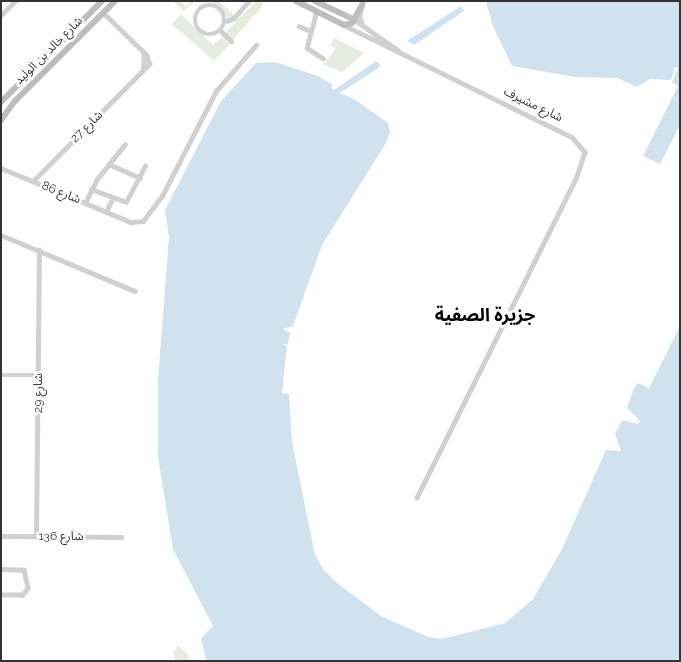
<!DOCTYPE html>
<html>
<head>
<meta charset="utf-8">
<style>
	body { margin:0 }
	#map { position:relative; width:681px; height:662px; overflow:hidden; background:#fff; font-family:Raleway,"Noto Sans Arabic",sans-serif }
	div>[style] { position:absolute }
	.green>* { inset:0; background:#e6ecdf }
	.water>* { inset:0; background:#cfe2ee }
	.street>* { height:4.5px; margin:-2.25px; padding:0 2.25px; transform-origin:2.25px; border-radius:2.25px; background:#d0d0d0 }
	.street>.ring { margin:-2.25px; padding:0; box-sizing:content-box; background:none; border:4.5px solid #d0d0d0; border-radius:50% }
	.secondary>* { height:6px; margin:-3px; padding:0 3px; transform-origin:3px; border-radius:3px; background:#bdbdbd }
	span { translate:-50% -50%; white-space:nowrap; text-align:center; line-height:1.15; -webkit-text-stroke:5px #fff; paint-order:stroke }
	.street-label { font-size:12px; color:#333 }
	.district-label { font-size:18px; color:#000; font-weight:700 }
	.frame { position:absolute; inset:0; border:2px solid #333; pointer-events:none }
</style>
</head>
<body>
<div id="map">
	<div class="green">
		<div style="clip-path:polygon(180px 1px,186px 6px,191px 1px,198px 6px,205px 1px,199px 8px,193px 3px,184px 11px,174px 2px)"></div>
		<div style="clip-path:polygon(212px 1px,219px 1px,235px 16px,230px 20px)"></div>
		<div style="clip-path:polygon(256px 1px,263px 3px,262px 7px,232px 41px,225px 33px)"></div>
		<div style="clip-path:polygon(181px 14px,213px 45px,222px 37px,230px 44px,214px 61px,172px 24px)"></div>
		<div style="clip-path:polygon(334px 38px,364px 53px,342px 72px,323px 64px,336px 49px,330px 45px)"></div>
		<div style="clip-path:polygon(178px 646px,188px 654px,190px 661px,175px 661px,173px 653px)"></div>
	</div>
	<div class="water">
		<div style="clip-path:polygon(486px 1px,680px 1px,680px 125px,660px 164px,643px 156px,678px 86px,672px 82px,678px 68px,675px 67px,671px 80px,650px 79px,637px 87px,617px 78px,575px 77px,512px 66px,492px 24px)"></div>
		<div style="clip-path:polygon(461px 6px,464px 11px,414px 45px,407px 41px)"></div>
		<div style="clip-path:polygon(376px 61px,381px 65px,378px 68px,340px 93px,354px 99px,388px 123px,390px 132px,386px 143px,322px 245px,293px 326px,283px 329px,290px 333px,288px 344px,283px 344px,287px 346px,282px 393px,289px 394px,292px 442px,315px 555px,323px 569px,337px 583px,381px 616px,428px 637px,442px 639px,505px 623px,533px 599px,562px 549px,606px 450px,621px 451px,615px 434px,622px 420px,638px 424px,640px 421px,627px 408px,634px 388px,638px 383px,649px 388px,680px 326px,680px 655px,677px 661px,206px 661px,201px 638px,213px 626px,173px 549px,158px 457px,158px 380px,169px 237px,165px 210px,221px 101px,256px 63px,275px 62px,318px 76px,333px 85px,331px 88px,334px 90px)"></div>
	</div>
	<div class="street">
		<div class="ring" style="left:195px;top:5px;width:25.5px;height:25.5px"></div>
		<div style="left:317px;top:11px;width:38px;rotate:105deg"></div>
		<div style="left:307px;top:48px;width:19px;rotate:32deg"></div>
		<div style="left:1px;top:15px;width:20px;rotate:-45deg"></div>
		<div style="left:355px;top:20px;width:54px;rotate:35.2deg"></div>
		<div style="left:227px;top:21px;width:8px;rotate:-23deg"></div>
		<div style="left:234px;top:18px;width:23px;rotate:-49deg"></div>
		<div style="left:362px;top:24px;width:9px;rotate:-111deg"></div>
		<div style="left:359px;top:16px;width:16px;rotate:-75deg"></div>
		<div style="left:344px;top:25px;width:254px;rotate:26.2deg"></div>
		<div style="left:572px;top:137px;width:20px;rotate:49deg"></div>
		<div style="left:585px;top:152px;width:28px;rotate:108deg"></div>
		<div style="left:576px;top:179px;width:356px;rotate:116.5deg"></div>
		<div style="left:299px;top:26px;width:12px;rotate:24deg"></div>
		<div style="left:220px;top:30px;width:16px;rotate:45deg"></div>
		<div style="left:143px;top:70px;width:17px;rotate:-87deg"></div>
		<div style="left:109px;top:164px;width:34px;rotate:24deg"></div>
		<div style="left:1px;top:168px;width:141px;rotate:22.6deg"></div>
		<div style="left:131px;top:222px;width:12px;rotate:-5deg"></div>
		<div style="left:143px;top:221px;width:31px;rotate:-53deg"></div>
		<div style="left:162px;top:196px;width:118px;rotate:-62.8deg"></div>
		<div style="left:216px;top:91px;width:61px;rotate:-49deg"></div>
		<div style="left:33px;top:181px;width:165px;rotate:-45.2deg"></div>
		<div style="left:149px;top:64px;width:9px;rotate:-108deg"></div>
		<div style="left:146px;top:55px;width:60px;rotate:-135.7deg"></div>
		<div style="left:91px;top:189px;width:37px;rotate:20deg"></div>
		<div style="left:126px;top:202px;width:41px;rotate:-62.2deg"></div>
		<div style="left:85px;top:203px;width:28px;rotate:-63deg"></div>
		<div style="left:98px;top:178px;width:43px;rotate:-51.5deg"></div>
		<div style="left:106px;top:212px;width:14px;rotate:-65deg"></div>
		<div style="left:1px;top:235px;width:145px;rotate:22.7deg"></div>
		<div style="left:1px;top:375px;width:38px"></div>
		<div style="left:1px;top:536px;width:120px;rotate:0.5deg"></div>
		<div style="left:36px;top:536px;width:286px;rotate:-89.4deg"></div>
		<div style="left:1px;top:569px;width:23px;rotate:2deg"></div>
		<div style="left:24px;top:570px;width:18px;rotate:77deg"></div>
		<div style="left:28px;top:588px;width:9px;rotate:126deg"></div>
		<div style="left:23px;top:595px;width:22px;rotate:180deg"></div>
	</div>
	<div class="secondary">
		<div style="left:296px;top:1px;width:54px;rotate:26.6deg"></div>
		<div style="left:344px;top:25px;width:8px;rotate:-14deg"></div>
		<div style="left:352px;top:23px;width:21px;rotate:-61deg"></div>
		<div style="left:315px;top:1px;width:44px;rotate:25.4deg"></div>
		<div style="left:1px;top:102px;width:143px;rotate:-45deg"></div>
		<div style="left:1px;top:120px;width:24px;rotate:-54deg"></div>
		<div style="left:15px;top:101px;width:141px;rotate:-45deg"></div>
	</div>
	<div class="street-label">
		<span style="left:49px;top:51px;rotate:-45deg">شارع خالد بن الوليد</span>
		<span style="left:533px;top:105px;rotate:26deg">شارع مشيرف</span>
		<span style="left:87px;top:127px;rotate:-45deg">شارع 27</span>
		<span style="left:61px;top:193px;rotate:22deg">شارع 86</span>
		<span style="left:39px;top:393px;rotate:-90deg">شارع 29</span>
		<span style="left:61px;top:537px">شارع 136</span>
	</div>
	<div class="district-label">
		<span style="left:485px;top:315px">جزيرة الصفية</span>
	</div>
	<div class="frame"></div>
</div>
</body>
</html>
